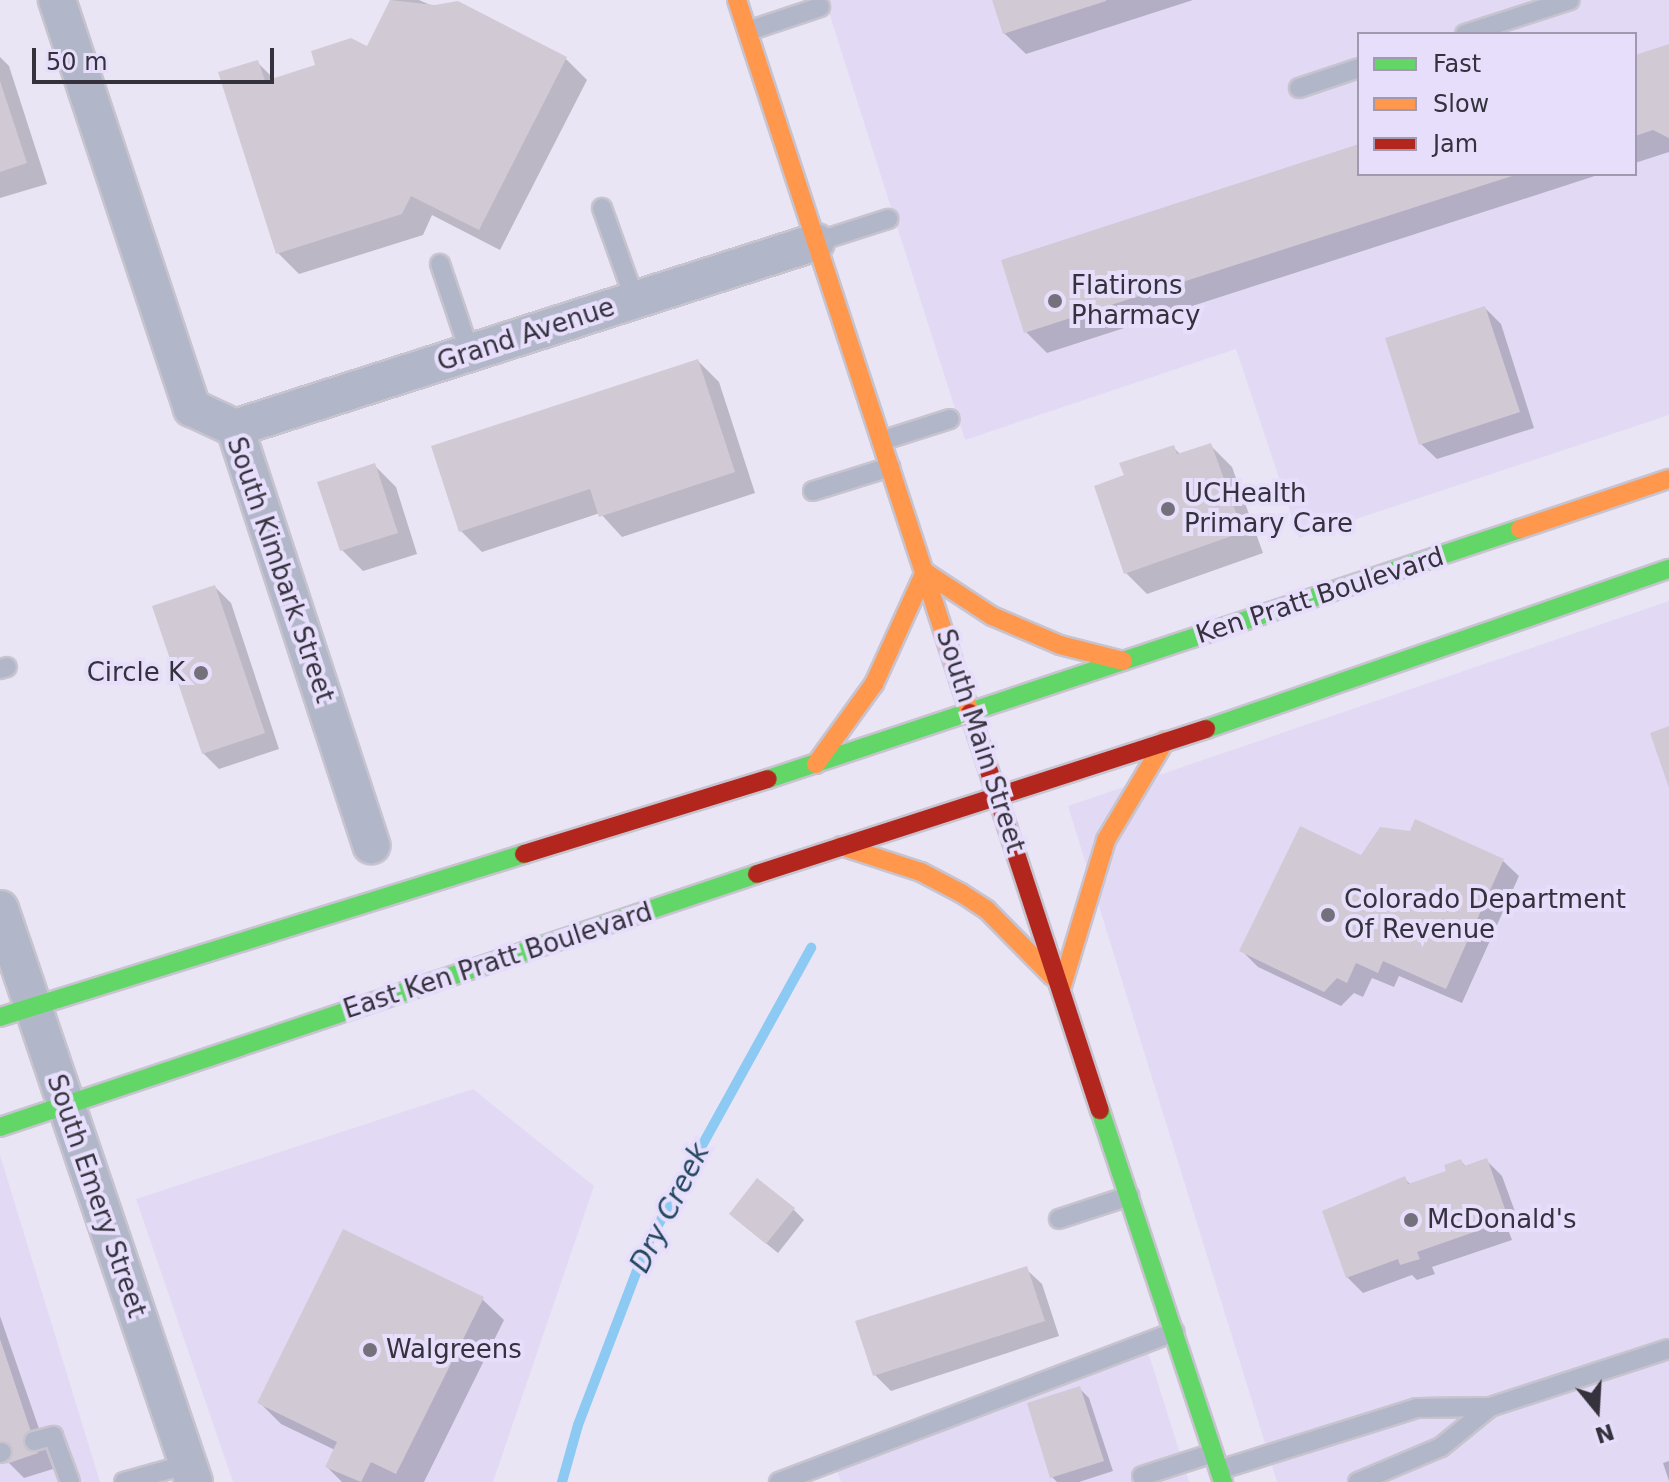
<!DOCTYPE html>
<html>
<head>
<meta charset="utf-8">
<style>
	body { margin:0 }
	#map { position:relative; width:1669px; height:1482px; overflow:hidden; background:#eae5f5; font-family:"DejaVu Sans",sans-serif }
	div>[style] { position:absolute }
	.built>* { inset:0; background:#e2daf5 }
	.shadow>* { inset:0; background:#0003 }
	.stream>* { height:10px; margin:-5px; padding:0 5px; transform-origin:5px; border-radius:5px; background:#8cc9f3 }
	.building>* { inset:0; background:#d1cad5 }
	.roads { filter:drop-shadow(2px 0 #c7c3cf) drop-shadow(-2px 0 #c7c3cf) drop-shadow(0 2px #c7c3cf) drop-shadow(0 -2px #c7c3cf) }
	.lane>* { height:18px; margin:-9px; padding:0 9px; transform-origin:9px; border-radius:9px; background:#b1b6c8 }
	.street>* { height:36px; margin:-18px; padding:0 18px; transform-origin:18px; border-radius:18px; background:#b1b6c8 }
	.fast>* { height:18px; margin:-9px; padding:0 9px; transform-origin:9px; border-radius:9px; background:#63d668 }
	.slow>* { height:18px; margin:-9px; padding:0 9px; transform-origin:9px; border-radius:9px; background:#ff974d }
	.jam>* { height:18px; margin:-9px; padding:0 9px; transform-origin:9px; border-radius:9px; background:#b3261e }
	.dots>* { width:22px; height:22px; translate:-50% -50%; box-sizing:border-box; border:4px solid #e7defc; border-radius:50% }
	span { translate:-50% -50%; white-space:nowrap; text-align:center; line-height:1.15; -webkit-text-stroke:8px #e7defc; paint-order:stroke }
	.poi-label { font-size:26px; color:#35323d }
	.left { translate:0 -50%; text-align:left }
	.right { translate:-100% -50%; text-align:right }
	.street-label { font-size:26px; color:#35323d }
	.water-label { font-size:28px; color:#22485f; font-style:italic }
	.legend { position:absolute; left:1357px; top:32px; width:280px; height:144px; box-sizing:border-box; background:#e7defc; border:2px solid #a099b0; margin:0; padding:10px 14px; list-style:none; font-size:24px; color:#35323d }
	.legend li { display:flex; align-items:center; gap:16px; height:40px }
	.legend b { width:40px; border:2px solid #a099b0 }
	.north { position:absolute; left:1557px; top:1370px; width:80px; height:80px; -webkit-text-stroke:6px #e7defc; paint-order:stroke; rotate:162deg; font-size:22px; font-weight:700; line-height:32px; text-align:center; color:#35323d }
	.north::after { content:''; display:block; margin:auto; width:28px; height:36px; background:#35323d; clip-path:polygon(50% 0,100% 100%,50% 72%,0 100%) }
	.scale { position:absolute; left:32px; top:48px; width:242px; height:36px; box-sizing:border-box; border:4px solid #35323d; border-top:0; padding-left:10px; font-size:24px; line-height:28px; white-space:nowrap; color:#35323d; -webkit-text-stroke:6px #e7defc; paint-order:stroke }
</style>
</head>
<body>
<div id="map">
	<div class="built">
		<div style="clip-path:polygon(evenodd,825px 0,1669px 0,1669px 415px,1299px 538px,1236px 349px,965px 440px,825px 0,1359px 34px,1635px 34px,1635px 174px,1359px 174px,1359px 34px)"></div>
		<div style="clip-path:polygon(1669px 601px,1669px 1482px,1277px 1482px,1068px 806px)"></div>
		<div style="clip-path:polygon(473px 1089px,594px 1186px,493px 1482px,233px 1482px,136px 1199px)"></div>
		<div style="clip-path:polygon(0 1155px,100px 1482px,0 1482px)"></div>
		<div style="clip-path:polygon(1146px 1345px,1189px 1482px,841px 1482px,830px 1451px)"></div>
	</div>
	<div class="shadow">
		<div style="clip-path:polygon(392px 0,419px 0,435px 7px,458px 3px,566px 59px,587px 80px,500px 250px,432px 215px,423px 235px,299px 274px,278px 253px,257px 62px,275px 80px,368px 48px)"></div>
		<div style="clip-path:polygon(994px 0,1193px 0,1026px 54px,1004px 33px)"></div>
		<div style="clip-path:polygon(1669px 46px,1669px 152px,1635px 163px,1635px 57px)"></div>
		<div style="clip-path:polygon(0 57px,9px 66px,47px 184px,0 198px)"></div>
		<div style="clip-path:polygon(1359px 146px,1359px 174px,1601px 174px,1047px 353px,1026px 332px)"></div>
		<div style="clip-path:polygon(1485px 308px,1501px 324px,1534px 428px,1437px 459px,1421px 444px)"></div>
		<div style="clip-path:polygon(698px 361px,719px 382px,755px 493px,622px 537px,600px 513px,482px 552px,461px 531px)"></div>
		<div style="clip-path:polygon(1211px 446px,1232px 467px,1263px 553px,1147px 594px,1126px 573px,1126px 477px,1173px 447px,1181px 455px)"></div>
		<div style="clip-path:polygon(375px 466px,396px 487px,417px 554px,363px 571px,342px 550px)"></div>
		<div style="clip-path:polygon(215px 587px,231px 603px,279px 749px,219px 769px,203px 753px)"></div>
		<div style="clip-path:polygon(1412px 833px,1503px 861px,1519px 876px,1462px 1003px,1399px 976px,1394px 987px,1372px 978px,1363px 997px,1354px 993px,1341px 1006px,1258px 967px,1242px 951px,1362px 858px)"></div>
		<div style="clip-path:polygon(1486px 1160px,1502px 1176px,1521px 1228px,1509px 1232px,1512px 1240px,1432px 1267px,1435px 1274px,1417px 1280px,1412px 1275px,1363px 1293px,1347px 1277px,1405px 1179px,1411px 1185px,1448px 1172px,1461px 1161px,1466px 1167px)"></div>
		<div style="clip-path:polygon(793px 1209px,804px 1220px,778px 1253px,742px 1224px)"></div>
		<div style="clip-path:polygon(1026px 1269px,1042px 1284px,1059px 1336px,891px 1391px,875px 1375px)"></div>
		<div style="clip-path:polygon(482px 1299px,504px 1320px,424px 1482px,342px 1482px,327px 1467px,335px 1450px,281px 1424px,260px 1403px)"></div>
		<div style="clip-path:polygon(0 1316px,53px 1469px,24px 1478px,8px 1462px,0 1438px)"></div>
		<div style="clip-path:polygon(1079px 1388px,1089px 1398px,1113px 1471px,1079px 1482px,1057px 1482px,1052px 1477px)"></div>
		<div style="clip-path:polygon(1669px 1461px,1669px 1481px,1663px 1463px)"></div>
	</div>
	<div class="stream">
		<div style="left:562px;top:1482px;width:59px;rotate:-74.3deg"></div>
		<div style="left:578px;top:1425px;width:191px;rotate:-69.1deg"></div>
		<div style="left:646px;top:1247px;width:342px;rotate:-61.1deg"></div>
	</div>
	<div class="building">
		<div style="clip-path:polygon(390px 0,435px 5px,458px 1px,567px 57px,479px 230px,411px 196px,402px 214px,276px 254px,218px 72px,258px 60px,265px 81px,315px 65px,311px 51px,351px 38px,367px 46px)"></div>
		<div style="clip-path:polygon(992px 0,1106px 0,1106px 1px,1003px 34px)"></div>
		<div style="clip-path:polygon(1669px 44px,1669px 138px,1653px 130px,1635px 136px,1635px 55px)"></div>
		<div style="clip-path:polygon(0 81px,27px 163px,0 172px)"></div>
		<div style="clip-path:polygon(1359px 144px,1359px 174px,1515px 175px,1024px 333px,1001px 260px)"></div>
		<div style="clip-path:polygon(1485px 306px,1520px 412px,1419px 445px,1385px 338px)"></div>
		<div style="clip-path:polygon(698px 359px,735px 472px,599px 517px,590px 489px,459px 532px,431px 446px)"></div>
		<div style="clip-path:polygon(1211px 443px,1243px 532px,1124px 574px,1094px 486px,1124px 475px,1119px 463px,1174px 445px,1177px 454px)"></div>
		<div style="clip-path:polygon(375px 463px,398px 533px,340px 551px,317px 482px)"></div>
		<div style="clip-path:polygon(215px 585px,265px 733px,202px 754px,152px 606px)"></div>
		<div style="clip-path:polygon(1669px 726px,1669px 788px,1650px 733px)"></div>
		<div style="clip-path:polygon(1415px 819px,1504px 859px,1446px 989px,1383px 961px,1378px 973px,1356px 963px,1347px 983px,1337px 978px,1324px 992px,1239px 951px,1300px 826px,1361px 855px,1380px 827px,1410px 831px)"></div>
		<div style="clip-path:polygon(1487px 1158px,1506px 1212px,1494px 1216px,1497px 1224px,1417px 1252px,1420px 1259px,1400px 1265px,1398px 1259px,1346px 1278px,1322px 1211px,1405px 1176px,1408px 1184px,1446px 1171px,1444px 1165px,1461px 1159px,1464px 1166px)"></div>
		<div style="clip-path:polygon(757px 1178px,795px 1208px,766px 1244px,729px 1214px)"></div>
		<div style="clip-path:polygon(343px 1229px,484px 1297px,396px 1474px,371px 1462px,361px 1482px,325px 1467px,337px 1442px,257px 1403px)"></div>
		<div style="clip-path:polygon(1027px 1266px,1045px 1321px,873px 1376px,855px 1321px)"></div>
		<div style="clip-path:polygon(0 1339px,38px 1453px,6px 1464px,0 1444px)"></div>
		<div style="clip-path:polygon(1080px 1386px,1104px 1461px,1050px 1478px,1027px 1403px)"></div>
	</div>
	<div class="roads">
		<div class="lane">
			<div style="left:748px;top:31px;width:76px;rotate:-18.4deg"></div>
			<div style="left:1465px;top:34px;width:110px;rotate:-17.9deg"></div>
			<div style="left:1299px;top:88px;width:63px;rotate:-18.4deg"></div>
			<div style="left:602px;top:208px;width:98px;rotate:70.3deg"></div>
			<div style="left:816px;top:242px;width:76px;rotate:-17.7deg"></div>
			<div style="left:440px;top:264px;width:94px;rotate:71.4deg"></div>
			<div style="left:881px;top:441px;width:72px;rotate:-17.7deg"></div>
			<div style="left:813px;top:491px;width:81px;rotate:-17.3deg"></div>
			<div style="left:0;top:669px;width:7px;rotate:-16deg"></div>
			<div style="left:1059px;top:1219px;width:74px;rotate:-18.2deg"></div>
			<div style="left:34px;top:1441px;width:20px;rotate:-15deg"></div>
			<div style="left:53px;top:1436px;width:49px;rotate:69.7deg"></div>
			<div style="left:0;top:1453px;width:2px;rotate:-27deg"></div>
			<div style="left:1219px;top:1470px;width:207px;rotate:-17.4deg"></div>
			<div style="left:1417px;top:1408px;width:73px;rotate:-0.8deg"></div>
			<div style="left:1490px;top:1407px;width:188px;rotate:-18deg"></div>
			<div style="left:1142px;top:1476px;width:75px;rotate:-17.9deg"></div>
			<div style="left:124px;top:1482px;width:66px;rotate:-15.7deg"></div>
			<div style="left:779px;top:1482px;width:423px;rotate:-20.8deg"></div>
			<div style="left:1358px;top:1482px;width:90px;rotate:-22.9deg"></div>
			<div style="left:1441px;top:1447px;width:63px;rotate:-39.2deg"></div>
		</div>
		<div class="street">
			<div style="left:57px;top:0;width:430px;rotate:71.7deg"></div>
			<div style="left:192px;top:408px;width:47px;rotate:24.9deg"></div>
			<div style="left:235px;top:428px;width:439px;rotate:71.9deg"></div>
			<div style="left:235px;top:428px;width:610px;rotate:-17.75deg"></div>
			<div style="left:0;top:909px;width:605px;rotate:71.3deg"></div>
		</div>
		<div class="fast">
			<div style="left:1206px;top:729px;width:490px;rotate:-19.1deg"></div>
			<div style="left:768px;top:779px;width:792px;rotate:-18.39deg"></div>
			<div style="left:0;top:1017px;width:549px;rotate:-17.28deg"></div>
			<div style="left:1100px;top:1110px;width:392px;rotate:71.7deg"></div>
			<div style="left:0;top:1127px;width:798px;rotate:-18.48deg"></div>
		</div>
		<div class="slow">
			<div style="left:737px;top:0;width:750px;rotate:71.9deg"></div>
			<div style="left:1520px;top:529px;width:157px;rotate:-18.6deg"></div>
			<div style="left:816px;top:764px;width:99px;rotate:-54.1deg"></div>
			<div style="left:874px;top:684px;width:123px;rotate:-65.5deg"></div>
			<div style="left:925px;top:572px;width:80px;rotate:33.3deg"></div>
			<div style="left:992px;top:616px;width:74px;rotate:23.1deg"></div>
			<div style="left:1060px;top:645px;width:65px;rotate:14.3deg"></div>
			<div style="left:841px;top:846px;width:84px;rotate:18deg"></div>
			<div style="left:921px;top:872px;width:45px;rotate:27.7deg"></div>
			<div style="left:961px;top:893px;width:31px;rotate:33deg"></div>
			<div style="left:987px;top:910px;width:93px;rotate:45.4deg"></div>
			<div style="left:1062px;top:986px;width:152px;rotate:-73.2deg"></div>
			<div style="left:1106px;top:840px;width:115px;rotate:-59.2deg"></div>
		</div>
		<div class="jam">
			<div style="left:970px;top:713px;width:418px;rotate:71.9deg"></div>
			<div style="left:524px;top:854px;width:255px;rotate:-17.1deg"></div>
			<div style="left:757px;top:874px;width:472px;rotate:-17.9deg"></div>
		</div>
	</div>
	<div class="dots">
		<div style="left:1055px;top:301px;background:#74717d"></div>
		<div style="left:1168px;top:509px;background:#74717d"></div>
		<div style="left:201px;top:673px;background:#74717d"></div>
		<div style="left:1328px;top:915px;background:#74717d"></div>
		<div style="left:1411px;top:1220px;background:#74717d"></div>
		<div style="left:370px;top:1350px;background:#74717d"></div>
	</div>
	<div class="poi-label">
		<span class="left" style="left:1071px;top:301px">Flatirons<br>Pharmacy</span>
		<span class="left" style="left:1184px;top:509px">UCHealth<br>Primary Care</span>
		<span class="right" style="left:185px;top:673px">Circle K</span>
		<span class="left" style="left:1344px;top:915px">Colorado Department<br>Of Revenue</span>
		<span class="left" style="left:1427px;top:1220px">McDonald's</span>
		<span class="left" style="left:386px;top:1350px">Walgreens</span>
	</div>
	<div class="street-label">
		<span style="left:526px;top:335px;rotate:-18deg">Grand Avenue</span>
		<span style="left:280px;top:570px;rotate:71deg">South Kimbark Street</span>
		<span style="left:1320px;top:596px;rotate:-18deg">Ken Pratt Boulevard</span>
		<span style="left:980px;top:741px;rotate:72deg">South Main Street</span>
		<span style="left:498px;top:961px;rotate:-18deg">East Ken Pratt Boulevard</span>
		<span style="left:96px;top:1196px;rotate:71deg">South Emery Street</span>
	</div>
	<div class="water-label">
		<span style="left:670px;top:1208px;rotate:-63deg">Dry Creek</span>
	</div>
	<ul class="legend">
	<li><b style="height:10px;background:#63d668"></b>Fast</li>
	<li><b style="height:10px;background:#ff974d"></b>Slow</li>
	<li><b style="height:10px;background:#b3261e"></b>Jam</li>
	</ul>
	<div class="north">N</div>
	<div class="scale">50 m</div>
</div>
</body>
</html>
